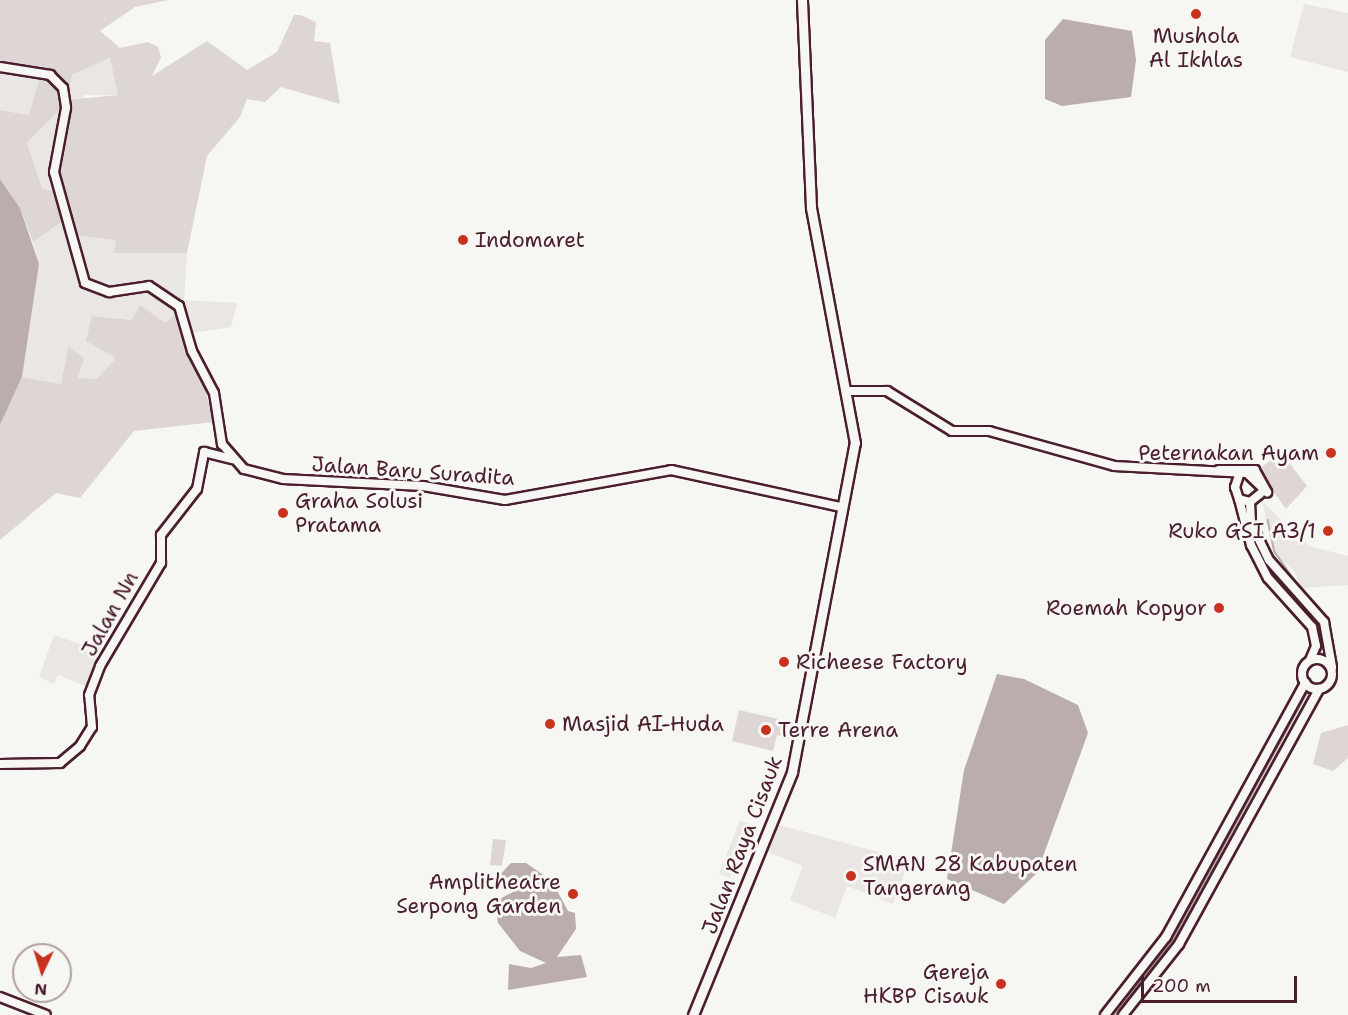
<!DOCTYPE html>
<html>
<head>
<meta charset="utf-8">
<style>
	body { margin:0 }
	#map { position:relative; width:1348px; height:1015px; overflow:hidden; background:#f6f6f2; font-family:"Shantell Sans",sans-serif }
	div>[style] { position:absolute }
	.built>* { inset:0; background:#e9e6e3 }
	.green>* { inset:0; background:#ddd6d5 }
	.water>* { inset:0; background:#bbadae }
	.stream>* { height:1.5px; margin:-0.75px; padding:0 0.75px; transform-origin:0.75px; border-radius:0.75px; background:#bbadae }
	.roads { filter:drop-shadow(2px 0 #4a1f2b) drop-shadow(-2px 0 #4a1f2b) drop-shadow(0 2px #4a1f2b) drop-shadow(0 -2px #4a1f2b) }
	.tertiary>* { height:8px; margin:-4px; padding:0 4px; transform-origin:4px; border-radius:4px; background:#f6f6f2 }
	.tertiary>.ring { margin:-4px; padding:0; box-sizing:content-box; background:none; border:8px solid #f6f6f2; border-radius:50% }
	.secondary>* { height:8px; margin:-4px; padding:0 4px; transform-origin:4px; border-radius:4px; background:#f6f6f2 }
	.primary>* { height:9px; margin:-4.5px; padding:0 4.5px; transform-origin:4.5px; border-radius:4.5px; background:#f6f6f2 }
	.dots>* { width:16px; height:16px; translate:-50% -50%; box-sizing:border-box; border:3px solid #f6f6f2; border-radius:50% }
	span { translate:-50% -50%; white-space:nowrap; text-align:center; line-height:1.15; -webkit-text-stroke:6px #f6f6f2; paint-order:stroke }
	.poi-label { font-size:21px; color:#4a1f2b }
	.left { translate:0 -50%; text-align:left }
	.right { translate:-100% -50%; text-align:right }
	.street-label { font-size:21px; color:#4a1f2b }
	.north { position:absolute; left:12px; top:943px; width:60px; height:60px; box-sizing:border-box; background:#f6f6f2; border:2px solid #b1a0a2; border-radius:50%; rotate:184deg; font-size:16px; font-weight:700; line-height:24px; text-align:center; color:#4a1f2b }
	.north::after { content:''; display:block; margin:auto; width:21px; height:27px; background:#c8321e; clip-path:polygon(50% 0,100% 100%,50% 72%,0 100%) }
	.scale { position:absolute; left:1141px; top:976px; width:156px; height:27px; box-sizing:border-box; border:3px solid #4a1f2b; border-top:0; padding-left:8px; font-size:18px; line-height:21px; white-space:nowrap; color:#4a1f2b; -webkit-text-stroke:4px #f6f6f2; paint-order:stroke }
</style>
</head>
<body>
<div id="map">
	<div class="built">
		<div style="clip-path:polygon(1304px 4px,1348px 13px,1348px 72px,1290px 57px)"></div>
		<div style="clip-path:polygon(110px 58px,119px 95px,84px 95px,61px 194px,42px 188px,27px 143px,68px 101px,72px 75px)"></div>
		<div style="clip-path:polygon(44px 66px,29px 115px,0 110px,0 73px)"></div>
		<div style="clip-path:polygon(66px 220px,70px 235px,116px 240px,115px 253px,187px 253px,184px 300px,237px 303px,231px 327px,187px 334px,165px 323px,92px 316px,117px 358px,97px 379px,78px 378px,68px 347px,61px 384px,22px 377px,39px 264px,33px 242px)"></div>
		<div style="clip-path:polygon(1262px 501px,1309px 546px,1348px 556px,1348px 585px,1301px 588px,1294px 571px,1275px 554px)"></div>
		<div style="clip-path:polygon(54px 635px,103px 652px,90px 688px,58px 675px,54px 684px,39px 677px)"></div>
		<div style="clip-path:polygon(740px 820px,751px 824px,730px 878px,719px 874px)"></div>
		<div style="clip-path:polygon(779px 825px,904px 859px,908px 863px,893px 904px,847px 886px,835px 918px,790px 900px,803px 866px,768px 852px)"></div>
	</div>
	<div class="green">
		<div style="clip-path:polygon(evenodd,0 0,168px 0,135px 7px,100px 31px,120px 48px,148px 42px,158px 47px,161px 57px,152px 76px,207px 41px,247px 70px,277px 52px,294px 15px,300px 15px,316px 22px,314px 41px,330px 43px,340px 104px,281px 87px,265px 102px,247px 99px,240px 117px,207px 156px,187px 253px,114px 253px,116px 240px,70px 235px,65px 220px,33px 242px,20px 208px,0 179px,0 110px,29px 115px,43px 66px,0 73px,0 0,110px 58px,118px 95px,68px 100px,72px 75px,110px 58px,0 0,67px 102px,58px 140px,61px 194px,42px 188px,27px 143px,67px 102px)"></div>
		<div style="clip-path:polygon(140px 305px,165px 323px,183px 310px,214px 422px,134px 431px,80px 498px,56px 493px,0 540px,0 425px,22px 377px,61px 384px,68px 347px,84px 358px,78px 378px,97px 379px,116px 358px,86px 341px,92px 316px,132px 320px)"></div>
		<div style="clip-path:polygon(1281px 452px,1307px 486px,1286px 509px,1258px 470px)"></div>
		<div style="clip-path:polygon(739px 710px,799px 724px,795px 740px,777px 735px,773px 751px,732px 741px)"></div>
		<div style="clip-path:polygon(1348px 725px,1348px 758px,1333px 771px,1313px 764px,1321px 733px)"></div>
		<div style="clip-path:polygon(493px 839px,506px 840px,502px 866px,490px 865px)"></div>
	</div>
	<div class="water">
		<div style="clip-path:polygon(1063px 19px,1132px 31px,1136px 60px,1131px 97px,1062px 106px,1045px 99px,1045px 40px)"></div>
		<div style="clip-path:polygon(0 179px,20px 208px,39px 264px,22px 377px,0 425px)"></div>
		<div style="clip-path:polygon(997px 674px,1024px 679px,1078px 705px,1088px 733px,1037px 873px,1004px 904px,947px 879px,964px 770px)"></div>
		<div style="clip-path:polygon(511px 863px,526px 863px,552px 881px,568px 911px,575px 913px,576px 929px,557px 957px,581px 955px,587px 977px,508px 990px,509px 964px,531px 968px,546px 963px,520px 951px,498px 923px,494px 902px,513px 892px,508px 881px,497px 878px)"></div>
	</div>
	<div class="stream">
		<div style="left:1268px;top:520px;width:33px;rotate:78deg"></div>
		<div style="left:1275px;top:552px;width:39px;rotate:55deg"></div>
		<div style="left:1314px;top:616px;width:42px;rotate:79deg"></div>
		<div style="left:1115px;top:1015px;width:97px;rotate:-52.5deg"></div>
		<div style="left:1174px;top:938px;width:279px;rotate:-61.5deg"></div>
	</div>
	<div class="roads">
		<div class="tertiary">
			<div style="left:846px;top:391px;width:41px"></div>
			<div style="left:887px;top:391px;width:76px;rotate:31.6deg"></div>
			<div style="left:952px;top:431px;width:37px"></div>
			<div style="left:989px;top:431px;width:130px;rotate:15.6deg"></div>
			<div style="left:1114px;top:466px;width:133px;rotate:3deg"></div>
			<div style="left:1247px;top:473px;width:28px;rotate:44deg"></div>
			<div style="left:1267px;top:492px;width:25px;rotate:-119deg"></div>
			<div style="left:1255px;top:470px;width:36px;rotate:180deg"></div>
			<div style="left:1240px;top:472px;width:16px;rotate:108deg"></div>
			<div style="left:1235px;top:487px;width:13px;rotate:72deg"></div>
			<div style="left:1239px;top:499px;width:11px;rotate:15deg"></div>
			<div style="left:1250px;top:502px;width:13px;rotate:-39deg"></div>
			<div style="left:1239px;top:499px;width:48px;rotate:75.4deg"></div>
			<div style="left:1251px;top:545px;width:37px;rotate:63deg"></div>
			<div style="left:1268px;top:578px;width:66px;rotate:48.1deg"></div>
			<div style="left:1312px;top:627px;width:19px;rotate:78deg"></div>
			<div style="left:1316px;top:646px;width:15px;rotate:113deg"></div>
			<div style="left:1250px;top:502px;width:21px;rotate:87deg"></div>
			<div style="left:1251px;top:523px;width:41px;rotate:64.1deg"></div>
			<div style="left:1269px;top:560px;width:83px;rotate:48.4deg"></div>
			<div style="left:1324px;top:622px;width:46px;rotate:79.9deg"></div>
			<div class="ring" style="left:1302px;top:659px;width:22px;height:22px"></div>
			<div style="left:0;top:764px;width:60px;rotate:-1deg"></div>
			<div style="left:60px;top:763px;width:26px;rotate:-40deg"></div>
			<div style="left:80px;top:746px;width:22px;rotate:-58deg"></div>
			<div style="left:92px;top:727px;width:32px;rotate:-95deg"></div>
			<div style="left:89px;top:695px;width:31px;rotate:-69deg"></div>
			<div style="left:100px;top:666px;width:120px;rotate:-59.4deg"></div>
			<div style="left:161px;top:563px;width:28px;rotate:-90deg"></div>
			<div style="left:161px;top:535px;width:58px;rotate:-52deg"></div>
			<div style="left:197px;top:489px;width:38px;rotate:-79deg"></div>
			<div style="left:204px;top:452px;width:30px;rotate:14deg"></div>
			<div style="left:0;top:997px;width:49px;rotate:21.4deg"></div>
			<div style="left:1105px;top:1015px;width:99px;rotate:-52deg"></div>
			<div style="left:1166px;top:937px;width:290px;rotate:-61.3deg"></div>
			<div style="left:1123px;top:1015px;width:90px;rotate:-51.7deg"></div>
			<div style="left:1179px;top:944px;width:291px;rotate:-61.2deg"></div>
		</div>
		<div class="secondary">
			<div style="left:0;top:67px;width:51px;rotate:9.1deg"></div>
			<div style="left:50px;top:75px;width:18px;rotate:45deg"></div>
			<div style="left:63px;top:88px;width:20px;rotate:81deg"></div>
			<div style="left:66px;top:108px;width:65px;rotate:100.6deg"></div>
			<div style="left:54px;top:172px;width:115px;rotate:74.4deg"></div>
			<div style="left:85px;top:283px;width:26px;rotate:21deg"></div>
			<div style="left:109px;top:292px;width:40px;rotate:-8.5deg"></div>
			<div style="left:149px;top:286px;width:36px;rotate:34deg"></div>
			<div style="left:179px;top:306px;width:47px;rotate:73.9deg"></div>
			<div style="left:192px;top:351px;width:47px;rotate:62.4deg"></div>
			<div style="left:214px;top:393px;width:52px;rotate:81.1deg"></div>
			<div style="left:222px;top:444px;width:33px;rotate:49deg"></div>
			<div style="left:244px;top:469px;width:40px;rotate:14.4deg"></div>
			<div style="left:283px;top:479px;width:140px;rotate:2.9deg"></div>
			<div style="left:423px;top:486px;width:83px;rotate:9.7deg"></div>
			<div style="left:505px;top:500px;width:169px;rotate:-10.2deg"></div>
			<div style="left:671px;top:470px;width:173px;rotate:12.3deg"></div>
		</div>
		<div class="primary">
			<div style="left:693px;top:1015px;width:262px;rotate:-67.8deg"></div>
			<div style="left:792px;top:772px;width:335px;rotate:-79.2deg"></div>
			<div style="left:855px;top:443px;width:240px;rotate:-100.6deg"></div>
			<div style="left:811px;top:207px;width:207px;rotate:-92.5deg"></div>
		</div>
	</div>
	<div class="dots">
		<div style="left:1196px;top:14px;background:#c8321e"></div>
		<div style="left:463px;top:240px;background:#c8321e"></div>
		<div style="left:1331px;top:453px;background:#c8321e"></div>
		<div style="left:283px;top:513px;background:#c8321e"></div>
		<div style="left:1328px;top:531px;background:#c8321e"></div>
		<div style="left:1219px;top:608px;background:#c8321e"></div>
		<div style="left:784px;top:662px;background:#c8321e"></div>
		<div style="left:550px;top:724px;background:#c8321e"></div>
		<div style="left:766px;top:730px;background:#c8321e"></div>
		<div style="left:851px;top:876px;background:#c8321e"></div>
		<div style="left:573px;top:894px;background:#c8321e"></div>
		<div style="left:1001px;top:984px;background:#c8321e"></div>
	</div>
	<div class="poi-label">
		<span style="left:1196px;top:48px">Mushola<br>Al Ikhlas</span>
		<span class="left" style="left:475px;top:240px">Indomaret</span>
		<span class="right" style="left:1319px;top:453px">Peternakan Ayam</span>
		<span class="left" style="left:295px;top:513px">Graha Solusi<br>Pratama</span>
		<span class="right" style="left:1316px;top:531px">Ruko GSI A3/1</span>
		<span class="right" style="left:1207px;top:608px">Roemah Kopyor</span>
		<span class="left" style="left:796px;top:662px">Richeese Factory</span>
		<span class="left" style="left:562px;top:724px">Masjid AI-Huda</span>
		<span class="left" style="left:778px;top:730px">Terre Arena</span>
		<span class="left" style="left:863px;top:876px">SMAN 28 Kabupaten<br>Tangerang</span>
		<span class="right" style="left:561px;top:894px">Amplitheatre<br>Serpong Garden</span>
		<span class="right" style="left:989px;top:984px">Gereja<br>HKBP Cisauk</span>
	</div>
	<div class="street-label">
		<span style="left:413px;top:471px;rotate:4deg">Jalan Baru Suradita</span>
		<span style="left:110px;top:614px;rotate:-61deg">Jalan Nn</span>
		<span style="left:742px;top:845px;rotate:-69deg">Jalan Raya Cisauk</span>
	</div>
	<div class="north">N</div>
	<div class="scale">200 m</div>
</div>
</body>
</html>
